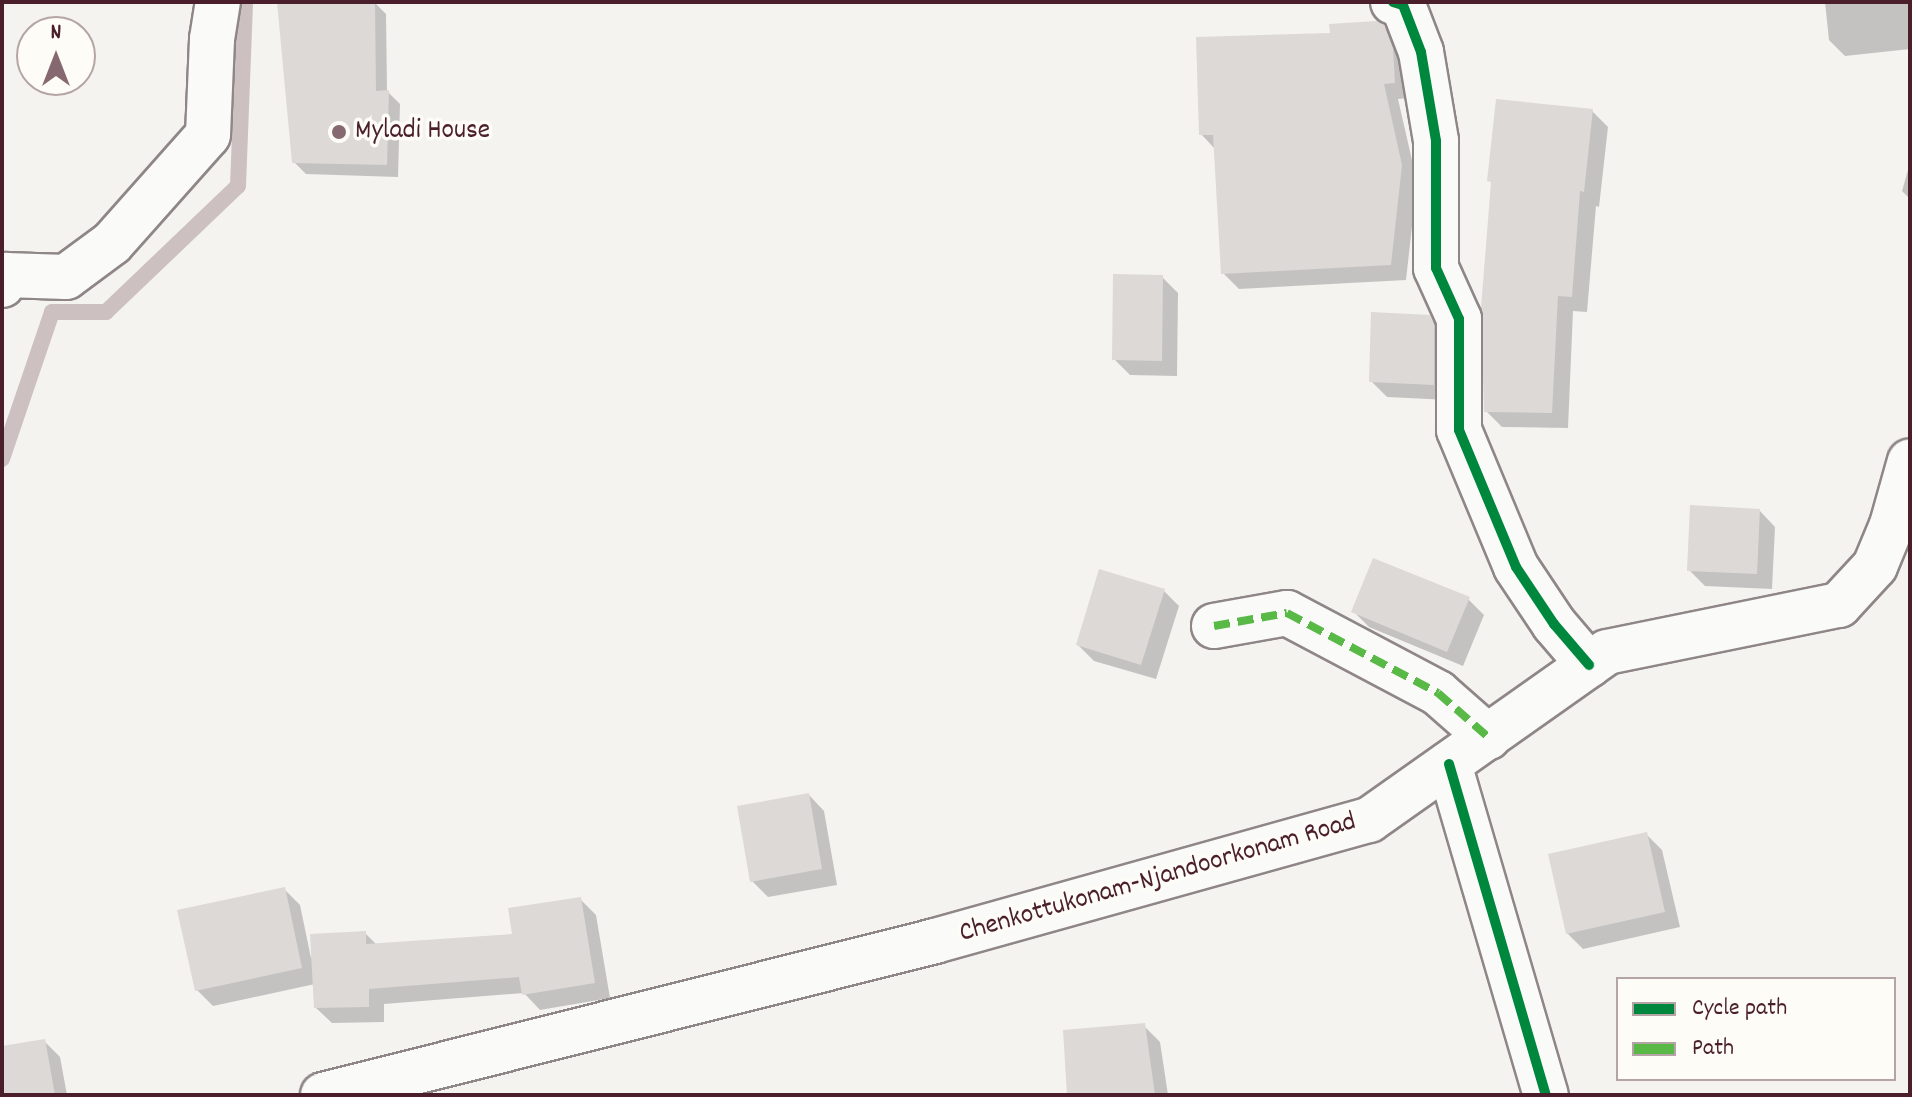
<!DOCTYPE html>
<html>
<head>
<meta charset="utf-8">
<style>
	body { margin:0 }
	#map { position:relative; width:1912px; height:1097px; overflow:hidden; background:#f5f3f0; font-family:Dekko,sans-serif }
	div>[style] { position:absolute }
	.shadow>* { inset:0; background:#0003 }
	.stream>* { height:16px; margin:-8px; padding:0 8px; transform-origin:8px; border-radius:8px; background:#ccc1c0 }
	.building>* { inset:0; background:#dcd9d7 }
	.roads { filter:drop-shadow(2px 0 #8f8687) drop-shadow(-2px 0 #8f8687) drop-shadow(0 2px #8f8687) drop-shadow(0 -2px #8f8687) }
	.minor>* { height:44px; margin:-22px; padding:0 22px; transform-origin:22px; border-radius:22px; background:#fafaf8 }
	.major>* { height:44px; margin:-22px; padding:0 22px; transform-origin:22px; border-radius:22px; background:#fafaf8 }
	.quiet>* { height:8px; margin-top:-4px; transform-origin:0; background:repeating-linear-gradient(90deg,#58b947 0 16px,transparent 0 24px) }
	.cycleway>* { height:10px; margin:-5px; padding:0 5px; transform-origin:5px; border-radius:5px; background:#00873e }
	.dots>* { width:22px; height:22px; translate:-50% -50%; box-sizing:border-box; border:4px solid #fdfcf7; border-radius:50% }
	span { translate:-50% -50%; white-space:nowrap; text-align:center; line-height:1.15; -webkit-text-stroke:7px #fdfcf7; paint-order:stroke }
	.poi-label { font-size:28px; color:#4a1f2b }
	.left { translate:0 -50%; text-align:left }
	.street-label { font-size:28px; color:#4a1f2b }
	.frame { position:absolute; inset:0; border:4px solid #4a1f2b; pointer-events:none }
	.legend { position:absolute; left:1616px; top:977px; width:280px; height:104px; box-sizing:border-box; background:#fdfcf7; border:2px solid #b5a4a5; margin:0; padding:10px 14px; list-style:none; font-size:24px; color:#4a1f2b }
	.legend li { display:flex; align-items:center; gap:16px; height:40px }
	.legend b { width:40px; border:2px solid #b5a4a5 }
	.north { position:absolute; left:16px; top:16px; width:80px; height:80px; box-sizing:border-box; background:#fdfcf7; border:2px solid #b5a4a5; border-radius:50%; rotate:0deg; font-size:22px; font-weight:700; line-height:32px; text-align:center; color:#4a1f2b }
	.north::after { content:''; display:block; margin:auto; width:28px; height:36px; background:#866970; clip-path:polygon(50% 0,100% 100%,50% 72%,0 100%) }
</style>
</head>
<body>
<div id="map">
	<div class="shadow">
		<div style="clip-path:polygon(374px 2px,386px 14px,387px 91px,400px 104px,398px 177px,306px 174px,294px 162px)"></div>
		<div style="clip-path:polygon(1825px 2px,1910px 2px,1910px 49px,1845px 56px,1829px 40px)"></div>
		<div style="clip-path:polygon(1383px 26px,1399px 43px,1410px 98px,1398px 99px,1417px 182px,1406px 280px,1239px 289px,1223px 273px,1215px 149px,1201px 134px,1332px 35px)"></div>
		<div style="clip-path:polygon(1592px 111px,1608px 127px,1599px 207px,1596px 206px,1587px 312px,1573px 311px,1568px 428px,1502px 427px,1486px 411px,1493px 184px,1489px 180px)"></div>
		<div style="clip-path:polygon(1910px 163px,1910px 199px,1902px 191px)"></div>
		<div style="clip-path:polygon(1162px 277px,1178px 293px,1177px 376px,1130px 375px,1114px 359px)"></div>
		<div style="clip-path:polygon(1429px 317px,1445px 333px,1449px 400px,1387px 397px,1371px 381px)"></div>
		<div style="clip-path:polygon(1760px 511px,1775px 527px,1772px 589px,1705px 586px,1689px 570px)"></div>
		<div style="clip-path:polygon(1163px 590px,1179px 606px,1156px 679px,1094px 661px,1078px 645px)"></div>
		<div style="clip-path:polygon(1468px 599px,1484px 615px,1463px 666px,1369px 627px,1353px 611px)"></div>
		<div style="clip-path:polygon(809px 795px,824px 811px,837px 885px,768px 897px,752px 881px)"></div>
		<div style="clip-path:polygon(1646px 834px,1662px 850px,1680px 927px,1583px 949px,1567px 933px)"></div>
		<div style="clip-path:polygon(284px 889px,300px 905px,311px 958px,365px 933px,377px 945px,514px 935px,580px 899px,596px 915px,610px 998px,540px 1010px,524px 993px,384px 1004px,384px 1022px,332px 1023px,316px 1008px,315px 984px,213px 1006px,197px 990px)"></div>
		<div style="clip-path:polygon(1144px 1026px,1160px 1042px,1168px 1095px,1069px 1095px)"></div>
		<div style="clip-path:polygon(44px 1041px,60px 1057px,67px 1095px,2px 1095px,2px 1048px)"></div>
	</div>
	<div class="stream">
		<div style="left:2px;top:459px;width:155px;rotate:-71.2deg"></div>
		<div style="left:52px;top:312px;width:54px"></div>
		<div style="left:106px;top:312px;width:182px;rotate:-43.7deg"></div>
		<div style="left:238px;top:186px;width:184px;rotate:-87.8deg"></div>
	</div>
	<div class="building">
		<div style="clip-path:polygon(277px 2px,375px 2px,376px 91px,389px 90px,387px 165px,292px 163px)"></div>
		<div style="clip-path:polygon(1377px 21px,1384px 25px,1393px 48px,1395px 83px,1384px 84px,1402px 165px,1391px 265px,1221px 274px,1213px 135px,1199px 135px,1196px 37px,1330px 33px,1329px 24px)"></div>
		<div style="clip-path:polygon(1496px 99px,1593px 109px,1584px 192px,1580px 191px,1572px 297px,1558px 296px,1552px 413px,1484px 412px,1481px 308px,1491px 182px,1487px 181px)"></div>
		<div style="clip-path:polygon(1113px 274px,1163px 275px,1162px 361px,1112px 360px)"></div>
		<div style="clip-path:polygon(1371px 312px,1430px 315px,1434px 324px,1434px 385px,1369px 382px)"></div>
		<div style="clip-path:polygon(1690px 505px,1760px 509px,1757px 574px,1687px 571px)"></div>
		<div style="clip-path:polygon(1373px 558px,1470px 597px,1447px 652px,1351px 612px)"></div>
		<div style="clip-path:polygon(1099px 569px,1165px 589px,1141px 665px,1076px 645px)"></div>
		<div style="clip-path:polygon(809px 793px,822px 869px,750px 882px,737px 806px)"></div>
		<div style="clip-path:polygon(1647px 832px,1665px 912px,1566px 934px,1548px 854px)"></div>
		<div style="clip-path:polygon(285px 887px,302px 968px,195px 991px,177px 910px)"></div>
		<div style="clip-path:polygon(581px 897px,595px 983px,522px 995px,519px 977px,369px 989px,369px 1007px,314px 1008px,310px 934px,366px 931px,366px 944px,512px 934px,508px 908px)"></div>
		<div style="clip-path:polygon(1145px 1023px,1155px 1095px,1067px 1095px,1063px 1030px)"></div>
		<div style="clip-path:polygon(45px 1039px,55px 1095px,2px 1095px,2px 1046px)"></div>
	</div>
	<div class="roads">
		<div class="minor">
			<div style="left:1393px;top:2px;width:10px;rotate:17deg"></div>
			<div style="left:1403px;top:5px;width:50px;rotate:69deg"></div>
			<div style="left:1421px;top:52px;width:90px;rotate:80.4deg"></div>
			<div style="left:1436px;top:141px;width:127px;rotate:90deg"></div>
			<div style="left:1436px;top:268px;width:56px;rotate:65.7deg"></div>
			<div style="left:1459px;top:319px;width:111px;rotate:90deg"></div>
			<div style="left:1459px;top:430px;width:148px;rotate:67.4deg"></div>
			<div style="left:1516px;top:567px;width:69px;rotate:56.3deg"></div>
			<div style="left:1554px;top:624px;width:54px;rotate:49.5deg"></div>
			<div style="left:2px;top:285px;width:11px;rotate:-68deg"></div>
			<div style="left:6px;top:275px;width:60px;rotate:1.9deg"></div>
			<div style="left:66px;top:277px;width:57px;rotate:-36.5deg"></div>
			<div style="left:112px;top:243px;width:144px;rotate:-48.4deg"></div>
			<div style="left:208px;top:135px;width:96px;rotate:-87.6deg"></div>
			<div style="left:212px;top:39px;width:37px;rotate:-81deg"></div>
			<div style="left:1214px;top:626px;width:74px;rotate:-10.1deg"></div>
			<div style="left:1287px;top:613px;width:171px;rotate:27.9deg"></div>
			<div style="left:1438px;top:693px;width:67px;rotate:41.3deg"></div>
			<div style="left:1449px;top:764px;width:345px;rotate:73.7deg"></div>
		</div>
		<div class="major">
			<div style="left:323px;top:1095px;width:631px;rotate:-14.12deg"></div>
			<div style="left:935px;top:941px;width:451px;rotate:-15.6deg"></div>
			<div style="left:1369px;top:820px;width:291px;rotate:-35.2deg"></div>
			<div style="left:1607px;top:652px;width:237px;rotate:-11.5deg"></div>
			<div style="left:1839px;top:605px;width:53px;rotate:-47.3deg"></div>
			<div style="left:1875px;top:566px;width:44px;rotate:-67.5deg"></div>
			<div style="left:1892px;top:525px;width:66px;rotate:-74.3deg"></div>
		</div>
	</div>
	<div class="quiet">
		<div style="left:1214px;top:626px;width:74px;rotate:-10.1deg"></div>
		<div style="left:1287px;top:613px;width:171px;rotate:27.9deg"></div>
		<div style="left:1438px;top:693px;width:67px;rotate:41.3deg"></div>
	</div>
	<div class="cycleway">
		<div style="left:1393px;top:2px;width:10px;rotate:17deg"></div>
		<div style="left:1403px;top:5px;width:50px;rotate:69deg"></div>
		<div style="left:1421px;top:52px;width:90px;rotate:80.4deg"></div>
		<div style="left:1436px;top:141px;width:127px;rotate:90deg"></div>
		<div style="left:1436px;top:268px;width:56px;rotate:65.7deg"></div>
		<div style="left:1459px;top:319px;width:111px;rotate:90deg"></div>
		<div style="left:1459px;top:430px;width:148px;rotate:67.4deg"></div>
		<div style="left:1516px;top:567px;width:69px;rotate:56.3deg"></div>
		<div style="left:1554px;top:624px;width:54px;rotate:49.5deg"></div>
		<div style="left:1449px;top:764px;width:345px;rotate:73.7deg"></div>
	</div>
	<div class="dots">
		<div style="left:339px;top:132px;background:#866970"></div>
	</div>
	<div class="poi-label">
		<span class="left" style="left:355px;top:132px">Myladi House</span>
	</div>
	<div class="street-label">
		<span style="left:1158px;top:879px;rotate:-16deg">Chenkottukonam-Njandoorkonam Road</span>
	</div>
	<div class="frame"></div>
	<ul class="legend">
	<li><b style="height:10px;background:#00873e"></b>Cycle path</li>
	<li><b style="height:10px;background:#58b947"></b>Path</li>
	</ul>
	<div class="north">N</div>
</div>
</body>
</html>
